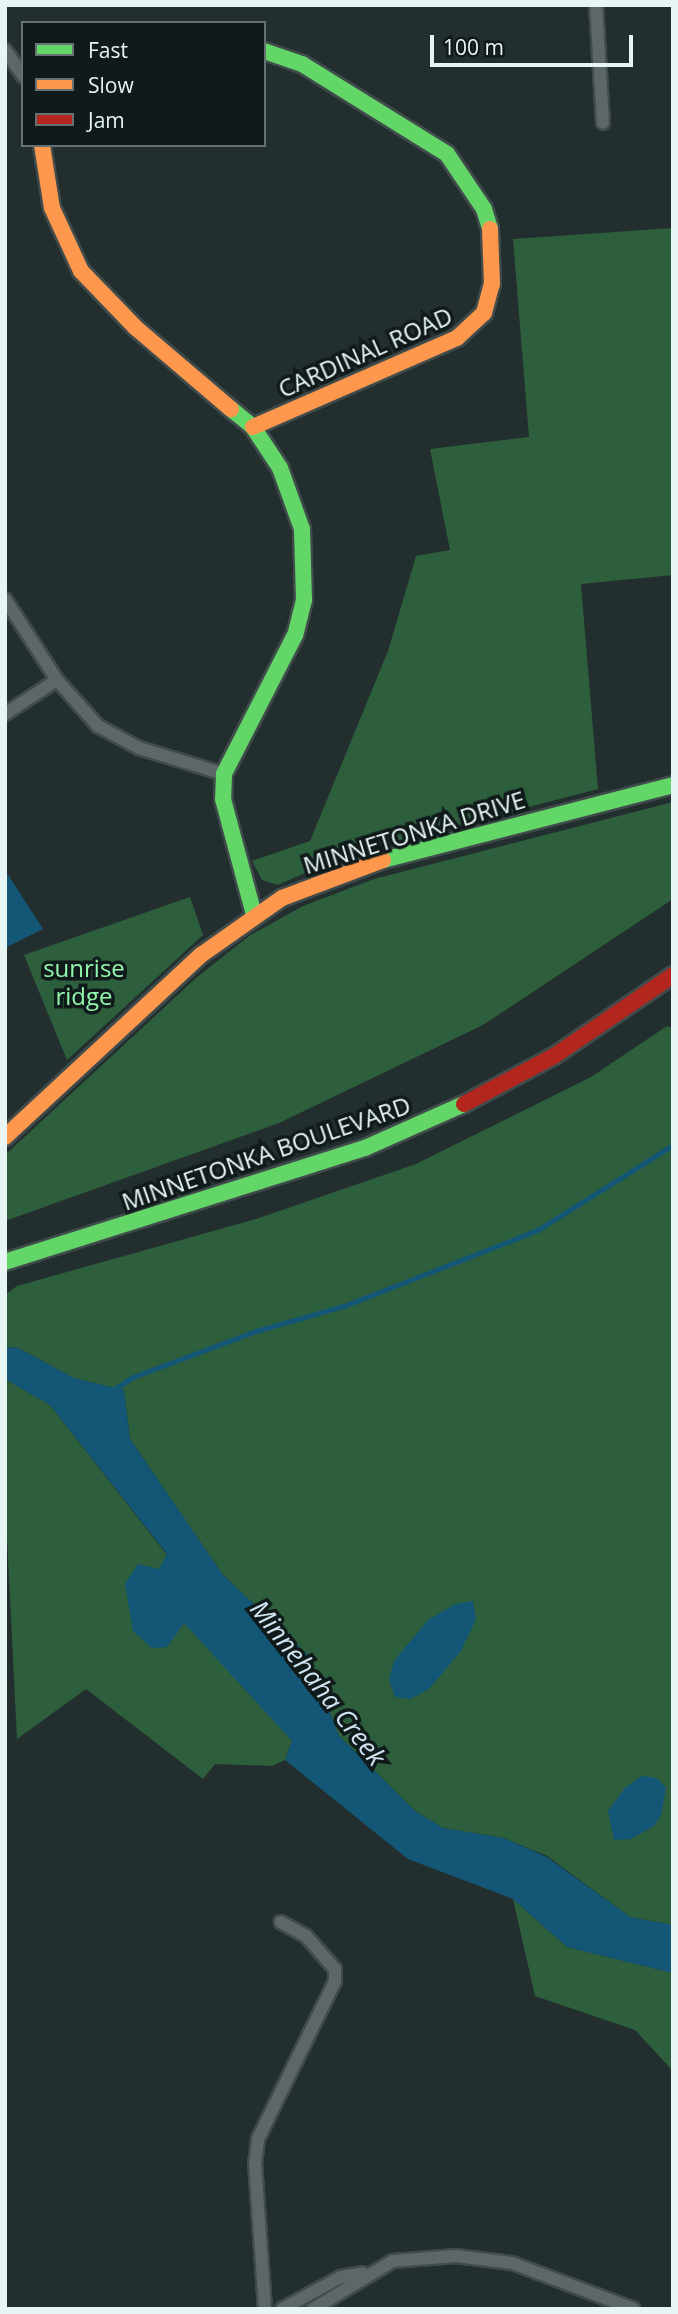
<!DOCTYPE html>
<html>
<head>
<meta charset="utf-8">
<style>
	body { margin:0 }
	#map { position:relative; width:678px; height:2314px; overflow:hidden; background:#232f2f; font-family:"Open Sans",sans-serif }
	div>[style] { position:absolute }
	.green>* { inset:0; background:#2d5f3d }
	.water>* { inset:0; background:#145675 }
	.stream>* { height:4.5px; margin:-2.25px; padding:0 2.25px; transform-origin:2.25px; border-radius:2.25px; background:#145675 }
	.roads { filter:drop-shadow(2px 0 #404b4b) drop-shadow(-2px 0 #404b4b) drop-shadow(0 2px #404b4b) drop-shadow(0 -2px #404b4b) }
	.street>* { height:12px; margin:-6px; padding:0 6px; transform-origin:6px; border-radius:6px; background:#5e6767 }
	.fast>* { height:16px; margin:-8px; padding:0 8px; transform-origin:8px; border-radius:8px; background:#63d668 }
	.slow>* { height:16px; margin:-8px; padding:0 8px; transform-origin:8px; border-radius:8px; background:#ff974d }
	.jam>* { height:16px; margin:-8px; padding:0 8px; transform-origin:8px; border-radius:8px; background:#b3261e }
	span { translate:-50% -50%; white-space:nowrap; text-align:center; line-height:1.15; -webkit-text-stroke:7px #101a1a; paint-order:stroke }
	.street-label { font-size:24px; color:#e8f5f5 }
	.park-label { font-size:24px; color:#93f7ae }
	.water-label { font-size:26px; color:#cfe3f0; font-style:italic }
	.frame { position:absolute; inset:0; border:7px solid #e8f5f5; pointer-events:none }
	.legend { position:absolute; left:21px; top:21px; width:245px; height:126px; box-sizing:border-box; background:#101a1a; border:2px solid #667272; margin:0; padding:9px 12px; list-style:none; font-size:21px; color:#e8f5f5 }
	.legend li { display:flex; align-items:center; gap:14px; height:35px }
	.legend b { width:35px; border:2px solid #667272 }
	.scale { position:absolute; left:430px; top:35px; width:203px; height:32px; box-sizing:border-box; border:4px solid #e8f5f5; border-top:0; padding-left:9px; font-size:21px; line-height:24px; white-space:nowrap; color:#e8f5f5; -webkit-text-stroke:5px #101a1a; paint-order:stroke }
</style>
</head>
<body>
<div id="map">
	<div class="green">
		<div style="clip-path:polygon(673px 228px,673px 575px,581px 584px,598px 789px,348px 854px,278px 885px,262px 880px,252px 861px,310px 841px,388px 651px,416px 556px,450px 550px,430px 449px,529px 437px,513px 239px)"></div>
		<div style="clip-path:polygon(673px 802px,673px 899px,483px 1025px,279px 1123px,5px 1221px,5px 1155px,196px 978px,249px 936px,303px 906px,374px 879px)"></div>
		<div style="clip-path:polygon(190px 897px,203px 935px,67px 1060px,24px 955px)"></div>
		<div style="clip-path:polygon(667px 1026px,673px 1028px,673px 1925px,630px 1917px,547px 1856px,504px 1838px,443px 1828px,415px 1811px,339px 1736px,307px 1654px,223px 1575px,130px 1439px,124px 1390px,74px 1378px,18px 1348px,5px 1347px,5px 1295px,17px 1286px,256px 1219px,416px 1164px,591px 1077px)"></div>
		<div style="clip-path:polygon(5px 1379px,50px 1405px,167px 1555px,159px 1570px,166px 1647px,184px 1623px,207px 1643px,292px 1741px,285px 1760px,272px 1766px,215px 1764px,203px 1779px,86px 1689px,17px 1739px,5px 1497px)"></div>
		<div style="clip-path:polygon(513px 1899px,567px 1947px,673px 1973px,673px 2071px,635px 2030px,535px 1996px)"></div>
	</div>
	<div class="water">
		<div style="clip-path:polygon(7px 873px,43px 929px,5px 948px,5px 874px)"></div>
		<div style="clip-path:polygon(5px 1347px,18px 1348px,74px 1378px,124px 1390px,130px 1439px,223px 1575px,307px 1654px,339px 1736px,415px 1811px,443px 1828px,504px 1838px,547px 1857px,630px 1917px,673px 1925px,673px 1973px,567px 1947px,513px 1899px,408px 1859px,285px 1760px,292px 1741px,184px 1623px,167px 1647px,152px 1648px,133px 1631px,125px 1584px,138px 1564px,159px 1569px,167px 1554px,50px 1405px,5px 1379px)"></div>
		<div style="clip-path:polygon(473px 1601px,476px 1619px,461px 1651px,429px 1689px,410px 1699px,395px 1697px,389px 1680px,394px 1661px,428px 1620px,455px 1604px)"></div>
		<div style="clip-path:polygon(641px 1776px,657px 1778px,666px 1788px,661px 1815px,654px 1826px,631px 1839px,614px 1840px,608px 1811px,625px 1788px)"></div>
	</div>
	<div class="stream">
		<div style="left:113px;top:1390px;width:24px;rotate:-33deg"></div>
		<div style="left:133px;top:1377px;width:131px;rotate:-20.5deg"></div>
		<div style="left:256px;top:1331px;width:91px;rotate:-15.9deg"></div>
		<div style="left:344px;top:1306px;width:208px;rotate:-21.4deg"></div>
		<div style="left:538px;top:1230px;width:160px;rotate:-32.2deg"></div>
	</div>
	<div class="roads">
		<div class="street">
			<div style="left:596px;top:5px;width:118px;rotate:86.6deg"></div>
			<div style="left:5px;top:50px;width:32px;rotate:55deg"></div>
			<div style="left:5px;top:599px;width:96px;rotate:57.3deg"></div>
			<div style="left:57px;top:680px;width:62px;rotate:48.3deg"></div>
			<div style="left:98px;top:726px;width:47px;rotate:28.2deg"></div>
			<div style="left:139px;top:748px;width:89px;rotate:17deg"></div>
			<div style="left:5px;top:714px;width:62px;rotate:-33.2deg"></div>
			<div style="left:265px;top:2309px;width:145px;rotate:-93.9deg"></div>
			<div style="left:255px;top:2164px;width:25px;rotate:-83deg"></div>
			<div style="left:258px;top:2139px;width:176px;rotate:-64deg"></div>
			<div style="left:335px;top:1981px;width:12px;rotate:-90deg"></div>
			<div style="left:335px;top:1969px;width:44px;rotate:-131.3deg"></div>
			<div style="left:306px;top:1936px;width:29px;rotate:-151deg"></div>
			<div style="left:282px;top:2309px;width:67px;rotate:-28.5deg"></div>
			<div style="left:341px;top:2277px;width:22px;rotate:-10deg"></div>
			<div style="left:313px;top:2309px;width:93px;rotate:-31deg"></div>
			<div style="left:393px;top:2261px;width:63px;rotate:-4.5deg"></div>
			<div style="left:456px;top:2256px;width:56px;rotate:7.1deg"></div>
			<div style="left:512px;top:2263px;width:130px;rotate:20.7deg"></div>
		</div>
		<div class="fast">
			<div style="left:264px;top:51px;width:40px;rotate:18.9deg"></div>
			<div style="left:302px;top:64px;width:171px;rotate:31.8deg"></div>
			<div style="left:447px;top:154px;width:66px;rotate:56.1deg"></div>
			<div style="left:484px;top:209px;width:21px;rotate:73deg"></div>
			<div style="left:231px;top:409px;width:28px;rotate:39deg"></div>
			<div style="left:253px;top:427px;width:49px;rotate:56.6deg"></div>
			<div style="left:280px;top:468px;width:65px;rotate:70.2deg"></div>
			<div style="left:302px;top:529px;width:71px;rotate:88.4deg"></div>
			<div style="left:304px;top:600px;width:36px;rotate:104deg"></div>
			<div style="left:295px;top:635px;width:156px;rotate:117.1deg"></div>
			<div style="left:224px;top:774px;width:25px;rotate:92deg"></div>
			<div style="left:223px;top:799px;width:120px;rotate:75deg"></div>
			<div style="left:383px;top:860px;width:300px;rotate:-14.5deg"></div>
			<div style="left:5px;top:1262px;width:378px;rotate:-17.6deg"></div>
			<div style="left:365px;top:1148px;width:108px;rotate:-24deg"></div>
		</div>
		<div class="slow">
			<div style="left:42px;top:145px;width:64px;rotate:81deg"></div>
			<div style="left:52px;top:208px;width:69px;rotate:65.3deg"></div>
			<div style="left:81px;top:271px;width:79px;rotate:46deg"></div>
			<div style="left:136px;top:328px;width:125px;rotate:40.5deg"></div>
			<div style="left:253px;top:427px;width:223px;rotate:-23.6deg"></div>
			<div style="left:457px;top:338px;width:37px;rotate:-43deg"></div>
			<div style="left:484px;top:313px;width:30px;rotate:-75deg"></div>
			<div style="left:492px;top:284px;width:55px;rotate:-92.1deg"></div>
			<div style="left:5px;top:1137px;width:267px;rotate:-42.9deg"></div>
			<div style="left:201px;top:955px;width:99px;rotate:-35.1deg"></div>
			<div style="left:282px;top:898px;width:108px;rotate:-20.6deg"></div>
		</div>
		<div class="jam">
			<div style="left:464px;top:1104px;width:102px;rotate:-28.1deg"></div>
			<div style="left:554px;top:1056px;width:144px;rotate:-34.2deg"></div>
		</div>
	</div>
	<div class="street-label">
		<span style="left:365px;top:352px;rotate:-24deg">CARDINAL ROAD</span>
		<span style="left:414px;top:832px;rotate:-17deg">MINNETONKA DRIVE</span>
		<span style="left:266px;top:1153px;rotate:-19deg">MINNETONKA BOULEVARD</span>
	</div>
	<div class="park-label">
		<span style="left:84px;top:982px">sunrise<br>ridge</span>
	</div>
	<div class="water-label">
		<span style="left:318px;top:1683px;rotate:52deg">Minnehaha Creek</span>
	</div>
	<div class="frame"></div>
	<ul class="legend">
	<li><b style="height:9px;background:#63d668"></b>Fast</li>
	<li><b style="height:9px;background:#ff974d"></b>Slow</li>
	<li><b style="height:9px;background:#b3261e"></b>Jam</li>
	</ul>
	<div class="scale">100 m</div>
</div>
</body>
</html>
